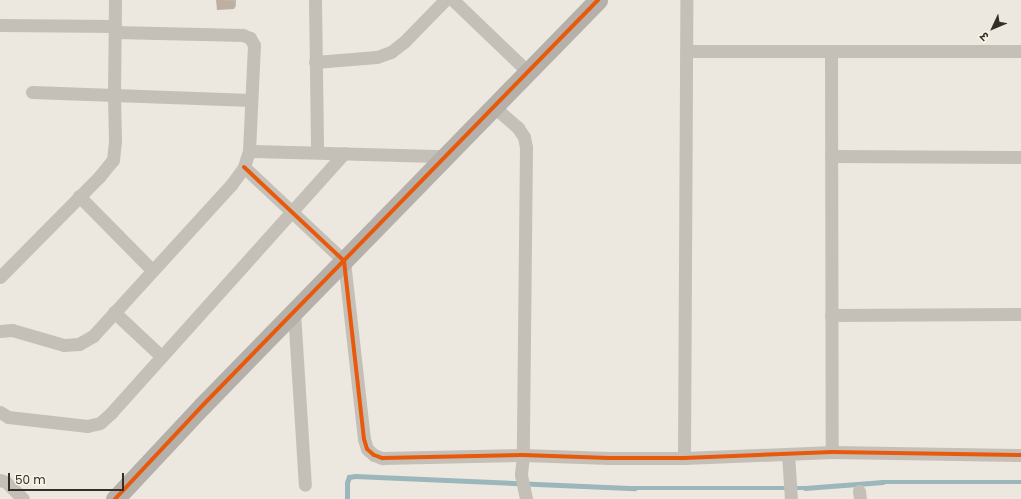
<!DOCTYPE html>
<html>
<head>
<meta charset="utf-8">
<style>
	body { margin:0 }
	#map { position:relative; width:1021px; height:499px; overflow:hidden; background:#ece8df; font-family:Poppins,"Noto Sans Devanagari",sans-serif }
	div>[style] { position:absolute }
	.shadow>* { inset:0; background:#0003 }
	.stream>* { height:4.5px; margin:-2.25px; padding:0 2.25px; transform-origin:2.25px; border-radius:2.25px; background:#9cb7bc }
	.building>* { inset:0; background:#bfafa1 }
	.street>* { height:13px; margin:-6.5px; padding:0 6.5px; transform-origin:6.5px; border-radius:6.5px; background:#c4c0b8 }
	.secondary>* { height:19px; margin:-9.5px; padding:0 9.5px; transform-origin:9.5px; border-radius:9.5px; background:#b5b0a9 }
	.cycleway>* { height:4px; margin:-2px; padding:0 2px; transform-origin:2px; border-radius:2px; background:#e8590c }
	span { translate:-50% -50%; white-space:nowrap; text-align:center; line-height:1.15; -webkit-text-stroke:3px #f8f3e6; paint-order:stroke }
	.north { position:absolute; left:973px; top:8px; width:40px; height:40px; -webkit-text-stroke:3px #f8f3e6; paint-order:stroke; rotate:226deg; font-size:11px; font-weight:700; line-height:16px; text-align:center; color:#342e27 }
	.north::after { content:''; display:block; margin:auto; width:14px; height:18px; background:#342e27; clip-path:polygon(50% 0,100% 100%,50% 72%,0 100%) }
	.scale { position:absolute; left:8px; top:473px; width:116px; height:18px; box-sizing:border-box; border:2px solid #342e27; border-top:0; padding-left:5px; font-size:12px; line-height:14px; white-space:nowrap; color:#342e27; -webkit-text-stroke:3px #f8f3e6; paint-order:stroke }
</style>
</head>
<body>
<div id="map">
	<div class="shadow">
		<div style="clip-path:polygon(217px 0,236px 0,236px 6px,234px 9px,217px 9px)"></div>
	</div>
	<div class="stream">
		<div style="left:347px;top:499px;width:16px;rotate:-90deg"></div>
		<div style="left:347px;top:483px;width:6px;rotate:-72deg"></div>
		<div style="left:349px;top:477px;width:6px;rotate:-9deg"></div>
		<div style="left:355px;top:476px;width:280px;rotate:2.5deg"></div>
		<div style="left:635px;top:488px;width:170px"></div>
		<div style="left:805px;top:488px;width:78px;rotate:-4.4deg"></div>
		<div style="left:883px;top:482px;width:138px"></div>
	</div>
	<div class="building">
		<div style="clip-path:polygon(216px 0,234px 1px,234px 9px,217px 10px)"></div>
	</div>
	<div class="street">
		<div style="left:315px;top:0;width:152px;rotate:89.2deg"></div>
		<div style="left:453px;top:0;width:104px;rotate:43.8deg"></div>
		<div style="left:0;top:25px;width:115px;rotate:0.5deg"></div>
		<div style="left:686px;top:51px;width:335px"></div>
		<div style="left:831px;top:51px;width:401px;rotate:89.9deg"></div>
		<div style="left:315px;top:62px;width:62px;rotate:-4.6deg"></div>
		<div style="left:377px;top:57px;width:15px;rotate:-20deg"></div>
		<div style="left:391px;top:52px;width:16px;rotate:-38deg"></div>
		<div style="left:404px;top:42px;width:59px;rotate:-45.7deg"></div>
		<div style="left:32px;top:92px;width:219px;rotate:2.1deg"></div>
		<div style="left:494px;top:107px;width:32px;rotate:41deg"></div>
		<div style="left:518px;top:128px;width:11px;rotate:56deg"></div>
		<div style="left:524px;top:137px;width:10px;rotate:79deg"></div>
		<div style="left:526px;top:147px;width:308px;rotate:90.6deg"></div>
		<div style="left:523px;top:455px;width:20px;rotate:96deg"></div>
		<div style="left:521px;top:475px;width:25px;rotate:78deg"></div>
		<div style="left:249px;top:151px;width:197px;rotate:1.5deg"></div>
		<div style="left:831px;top:156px;width:190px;rotate:0.3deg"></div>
		<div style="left:244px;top:167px;width:137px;rotate:43.2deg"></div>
		<div style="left:344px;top:261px;width:179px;rotate:83.6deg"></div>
		<div style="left:364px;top:439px;width:10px;rotate:73deg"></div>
		<div style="left:367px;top:449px;width:9px;rotate:41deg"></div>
		<div style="left:374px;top:455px;width:9px;rotate:21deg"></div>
		<div style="left:382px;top:458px;width:141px;rotate:-1.2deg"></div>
		<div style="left:523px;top:455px;width:86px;rotate:2deg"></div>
		<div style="left:609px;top:458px;width:75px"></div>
		<div style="left:684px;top:458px;width:148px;rotate:-2.3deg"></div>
		<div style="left:832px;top:452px;width:189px;rotate:0.9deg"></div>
		<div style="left:79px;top:196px;width:104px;rotate:45.4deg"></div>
		<div style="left:0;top:277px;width:141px;rotate:-45.3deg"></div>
		<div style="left:99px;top:177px;width:22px;rotate:-51deg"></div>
		<div style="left:113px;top:160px;width:20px;rotate:-84deg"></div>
		<div style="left:115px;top:140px;width:45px;rotate:-91.3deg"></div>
		<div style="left:114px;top:95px;width:95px;rotate:-89.4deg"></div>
		<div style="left:114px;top:312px;width:64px;rotate:43.1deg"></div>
		<div style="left:294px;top:312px;width:173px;rotate:86.4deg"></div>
		<div style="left:831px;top:315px;width:190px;rotate:-0.3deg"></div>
		<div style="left:0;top:331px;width:12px;rotate:-5deg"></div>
		<div style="left:12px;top:330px;width:54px;rotate:16.1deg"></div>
		<div style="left:64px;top:345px;width:15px;rotate:-4deg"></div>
		<div style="left:79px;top:344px;width:16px;rotate:-30deg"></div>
		<div style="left:93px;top:336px;width:205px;rotate:-47.6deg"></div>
		<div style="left:231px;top:185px;width:22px;rotate:-54deg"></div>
		<div style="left:244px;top:167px;width:17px;rotate:-73deg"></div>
		<div style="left:249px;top:151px;width:106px;rotate:-87.3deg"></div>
		<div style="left:254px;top:45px;width:8px;rotate:-120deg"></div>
		<div style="left:250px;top:38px;width:8px;rotate:-157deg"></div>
		<div style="left:243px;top:35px;width:128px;rotate:-178.7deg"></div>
		<div style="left:0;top:412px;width:9px;rotate:32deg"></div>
		<div style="left:8px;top:417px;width:80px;rotate:6.5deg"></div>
		<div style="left:87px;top:426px;width:13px;rotate:-13deg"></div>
		<div style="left:100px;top:423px;width:15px;rotate:-42deg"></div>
		<div style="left:111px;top:413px;width:349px;rotate:-48.1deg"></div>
		<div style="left:788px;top:454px;width:45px;rotate:86.2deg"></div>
		<div style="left:684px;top:458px;width:458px;rotate:-89.7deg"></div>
		<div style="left:0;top:480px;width:6px;rotate:18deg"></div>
		<div style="left:6px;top:482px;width:24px;rotate:45deg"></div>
		<div style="left:859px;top:491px;width:8px;rotate:83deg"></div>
	</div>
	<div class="secondary">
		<div style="left:115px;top:499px;width:129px;rotate:-46.9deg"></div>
		<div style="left:203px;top:405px;width:566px;rotate:-45.72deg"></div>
	</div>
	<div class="cycleway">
		<div style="left:244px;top:167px;width:137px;rotate:43.2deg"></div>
		<div style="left:344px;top:261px;width:179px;rotate:83.6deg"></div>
		<div style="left:364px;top:439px;width:10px;rotate:73deg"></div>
		<div style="left:367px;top:449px;width:9px;rotate:41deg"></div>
		<div style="left:374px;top:455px;width:9px;rotate:21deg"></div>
		<div style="left:382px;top:458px;width:141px;rotate:-1.2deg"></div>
		<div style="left:523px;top:455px;width:86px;rotate:2deg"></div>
		<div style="left:609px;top:458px;width:75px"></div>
		<div style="left:684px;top:458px;width:148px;rotate:-2.3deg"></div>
		<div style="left:832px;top:452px;width:189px;rotate:0.9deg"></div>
		<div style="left:115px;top:499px;width:129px;rotate:-46.9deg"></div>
		<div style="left:203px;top:405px;width:566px;rotate:-45.72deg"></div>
	</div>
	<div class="north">उ</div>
	<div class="scale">50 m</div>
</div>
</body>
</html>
